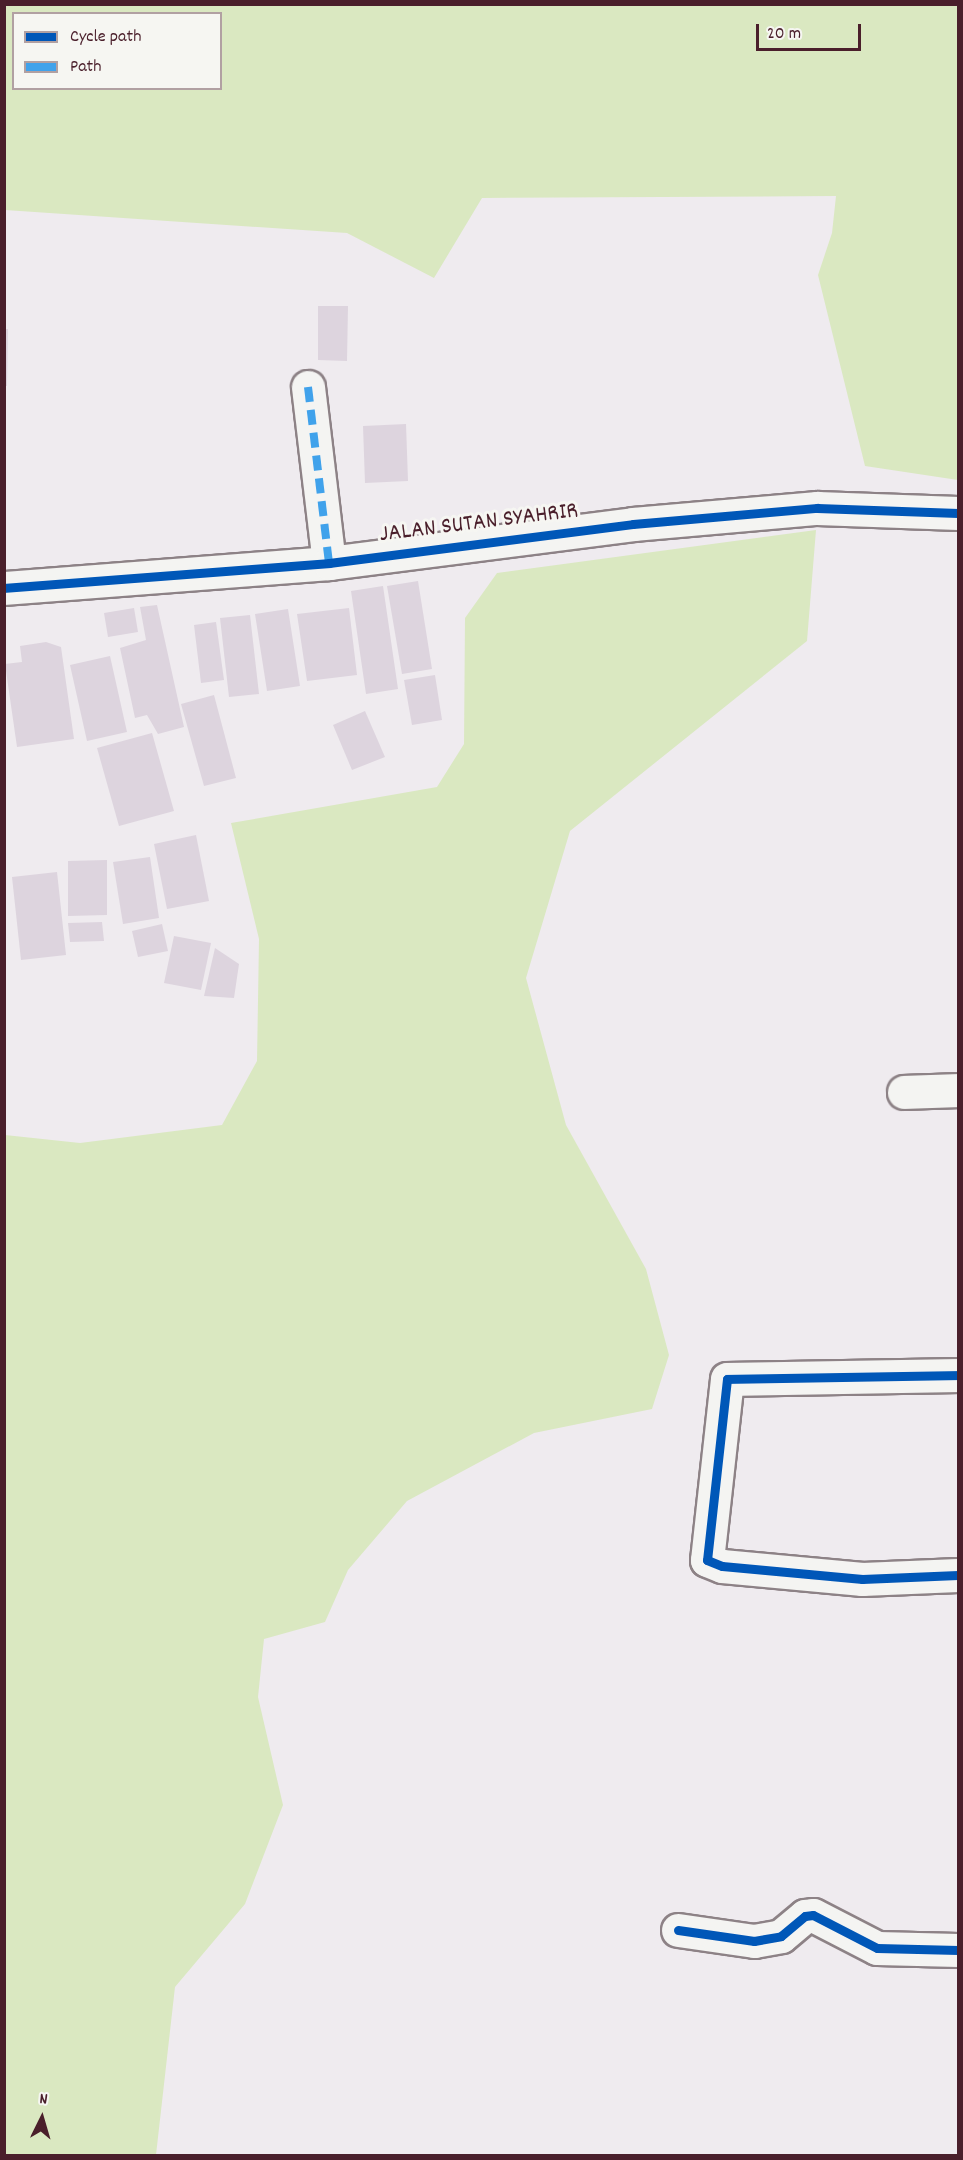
<!DOCTYPE html>
<html>
<head>
<meta charset="utf-8">
<style>
	body { margin:0 }
	#map { position:relative; width:963px; height:2160px; overflow:hidden; background:#efebef; font-family:Dekko,sans-serif }
	div>[style] { position:absolute }
	.green>* { inset:0; background:#dae8c1 }
	.building>* { inset:0; background:#ddd4de }
	.roads { filter:drop-shadow(2px 0 #8d8286) drop-shadow(-2px 0 #8d8286) drop-shadow(0 2px #8d8286) drop-shadow(0 -2px #8d8286) }
	.minor>* { height:33px; margin:-16.5px; padding:0 16.5px; transform-origin:16.5px; border-radius:16.5px; background:#f4f4f2 }
	.quiet>* { height:8px; margin-top:-4px; transform-origin:0; background:repeating-linear-gradient(90deg,#40a2eb 0 15px,transparent 0 23px) }
	.cycleway>* { height:9px; margin:-4.5px; padding:0 4.5px; transform-origin:4.5px; border-radius:4.5px; background:#0057b8 }
	span { translate:-50% -50%; white-space:nowrap; text-align:center; line-height:1.15; -webkit-text-stroke:6px #f6f6f2; paint-order:stroke }
	.street-label { font-size:24px; color:#4a1f2b }
	.frame { position:absolute; inset:0; border:6px solid #4a1f2b; pointer-events:none }
	.legend { position:absolute; left:12px; top:12px; width:210px; height:78px; box-sizing:border-box; background:#f6f6f2; border:2px solid #b1a0a2; margin:0; padding:8px 10px; list-style:none; font-size:18px; color:#4a1f2b }
	.legend li { display:flex; align-items:center; gap:12px; height:30px }
	.legend b { width:30px; border:2px solid #b1a0a2 }
	.north { position:absolute; left:12px; top:2088px; width:60px; height:60px; -webkit-text-stroke:4px #f6f6f2; paint-order:stroke; rotate:5deg; font-size:16px; font-weight:700; line-height:24px; text-align:center; color:#4a1f2b }
	.north::after { content:''; display:block; margin:auto; width:21px; height:27px; background:#4a1f2b; clip-path:polygon(50% 0,100% 100%,50% 72%,0 100%) }
	.scale { position:absolute; left:756px; top:24px; width:105px; height:27px; box-sizing:border-box; border:3px solid #4a1f2b; border-top:0; padding-left:8px; font-size:18px; line-height:21px; white-space:nowrap; color:#4a1f2b; -webkit-text-stroke:4px #f6f6f2; paint-order:stroke }
</style>
</head>
<body>
<div id="map">
	<div class="green">
		<div style="clip-path:polygon(evenodd,5px 4px,958px 5px,958px 480px,865px 466px,818px 275px,832px 233px,836px 196px,482px 198px,434px 278px,347px 233px,5px 210px,5px 4px,14px 14px,220px 14px,220px 88px,14px 88px,14px 14px)"></div>
		<div style="clip-path:polygon(816px 530px,807px 641px,570px 831px,526px 978px,566px 1125px,646px 1269px,669px 1355px,652px 1409px,534px 1433px,407px 1501px,348px 1570px,325px 1622px,264px 1639px,258px 1697px,283px 1805px,245px 1904px,175px 1987px,156px 2155px,5px 2155px,5px 1135px,80px 1143px,222px 1125px,257px 1061px,259px 939px,231px 823px,437px 787px,464px 744px,465px 618px,497px 573px)"></div>
	</div>
	<div class="building">
		<div style="clip-path:polygon(318px 306px,348px 306px,347px 361px,318px 360px)"></div>
		<div style="clip-path:polygon(4px 329px,8px 329px,7px 386px,4px 386px)"></div>
		<div style="clip-path:polygon(406px 424px,408px 481px,365px 483px,363px 426px)"></div>
		<div style="clip-path:polygon(418px 581px,432px 669px,402px 674px,387px 586px)"></div>
		<div style="clip-path:polygon(383px 586px,398px 689px,366px 694px,351px 591px)"></div>
		<div style="clip-path:polygon(157px 605px,184px 727px,158px 734px,147px 715px,135px 718px,120px 648px,146px 640px,140px 607px)"></div>
		<div style="clip-path:polygon(134px 608px,138px 632px,108px 637px,104px 613px)"></div>
		<div style="clip-path:polygon(349px 608px,357px 675px,307px 681px,297px 614px)"></div>
		<div style="clip-path:polygon(288px 609px,300px 686px,267px 691px,255px 614px)"></div>
		<div style="clip-path:polygon(250px 615px,259px 694px,229px 697px,220px 618px)"></div>
		<div style="clip-path:polygon(216px 622px,224px 680px,201px 683px,194px 625px)"></div>
		<div style="clip-path:polygon(46px 642px,61px 647px,74px 739px,17px 747px,5px 664px,22px 662px,20px 646px)"></div>
		<div style="clip-path:polygon(110px 656px,127px 732px,87px 741px,70px 665px)"></div>
		<div style="clip-path:polygon(435px 675px,442px 720px,412px 725px,404px 680px)"></div>
		<div style="clip-path:polygon(214px 695px,236px 778px,204px 786px,181px 704px)"></div>
		<div style="clip-path:polygon(365px 711px,385px 757px,352px 770px,333px 725px)"></div>
		<div style="clip-path:polygon(152px 733px,174px 811px,119px 826px,97px 748px)"></div>
		<div style="clip-path:polygon(196px 835px,209px 901px,167px 909px,154px 844px)"></div>
		<div style="clip-path:polygon(150px 857px,159px 918px,123px 924px,113px 862px)"></div>
		<div style="clip-path:polygon(107px 860px,107px 915px,68px 916px,68px 861px)"></div>
		<div style="clip-path:polygon(57px 872px,66px 955px,21px 960px,12px 877px)"></div>
		<div style="clip-path:polygon(102px 922px,104px 941px,70px 942px,68px 923px)"></div>
		<div style="clip-path:polygon(162px 924px,168px 951px,138px 957px,132px 931px)"></div>
		<div style="clip-path:polygon(174px 936px,211px 943px,201px 990px,164px 983px)"></div>
		<div style="clip-path:polygon(215px 948px,239px 964px,234px 998px,204px 996px)"></div>
	</div>
	<div class="roads">
		<div class="minor">
			<div style="left:308px;top:387px;width:177px;rotate:83.2deg"></div>
			<div style="left:4px;top:588px;width:326px;rotate:-4.4deg"></div>
			<div style="left:329px;top:563px;width:306px;rotate:-7.3deg"></div>
			<div style="left:633px;top:524px;width:185px;rotate:-5deg"></div>
			<div style="left:817px;top:508px;width:141px;rotate:2deg"></div>
			<div style="left:904px;top:1092px;width:54px;rotate:-2.1deg"></div>
			<div style="left:958px;top:1375px;width:231px;rotate:179deg"></div>
			<div style="left:727px;top:1379px;width:182px;rotate:96.3deg"></div>
			<div style="left:707px;top:1560px;width:16px;rotate:22deg"></div>
			<div style="left:722px;top:1566px;width:141px;rotate:5.3deg"></div>
			<div style="left:862px;top:1579px;width:96px;rotate:-2.4deg"></div>
			<div style="left:678px;top:1930px;width:77px;rotate:8.2deg"></div>
			<div style="left:754px;top:1941px;width:27px;rotate:-10deg"></div>
			<div style="left:781px;top:1936px;width:31px;rotate:-40deg"></div>
			<div style="left:805px;top:1916px;width:8px;rotate:-7deg"></div>
			<div style="left:813px;top:1915px;width:72px;rotate:27.3deg"></div>
			<div style="left:877px;top:1948px;width:81px;rotate:1.4deg"></div>
		</div>
	</div>
	<div class="quiet">
		<div style="left:308px;top:387px;width:177px;rotate:83.2deg"></div>
	</div>
	<div class="cycleway">
		<div style="left:4px;top:588px;width:326px;rotate:-4.4deg"></div>
		<div style="left:329px;top:563px;width:306px;rotate:-7.3deg"></div>
		<div style="left:633px;top:524px;width:185px;rotate:-5deg"></div>
		<div style="left:817px;top:508px;width:141px;rotate:2deg"></div>
		<div style="left:958px;top:1375px;width:231px;rotate:179deg"></div>
		<div style="left:727px;top:1379px;width:182px;rotate:96.3deg"></div>
		<div style="left:707px;top:1560px;width:16px;rotate:22deg"></div>
		<div style="left:722px;top:1566px;width:141px;rotate:5.3deg"></div>
		<div style="left:862px;top:1579px;width:96px;rotate:-2.4deg"></div>
		<div style="left:678px;top:1930px;width:77px;rotate:8.2deg"></div>
		<div style="left:754px;top:1941px;width:27px;rotate:-10deg"></div>
		<div style="left:781px;top:1936px;width:31px;rotate:-40deg"></div>
		<div style="left:805px;top:1916px;width:8px;rotate:-7deg"></div>
		<div style="left:813px;top:1915px;width:72px;rotate:27.3deg"></div>
		<div style="left:877px;top:1948px;width:81px;rotate:1.4deg"></div>
	</div>
	<div class="street-label">
		<span style="left:479px;top:524px;rotate:-7deg">JALAN SUTAN SYAHRIR</span>
	</div>
	<div class="frame"></div>
	<ul class="legend">
	<li><b style="height:8px;background:#0057b8"></b>Cycle path</li>
	<li><b style="height:8px;background:#40a2eb"></b>Path</li>
	</ul>
	<div class="north">N</div>
	<div class="scale">20 m</div>
</div>
</body>
</html>
